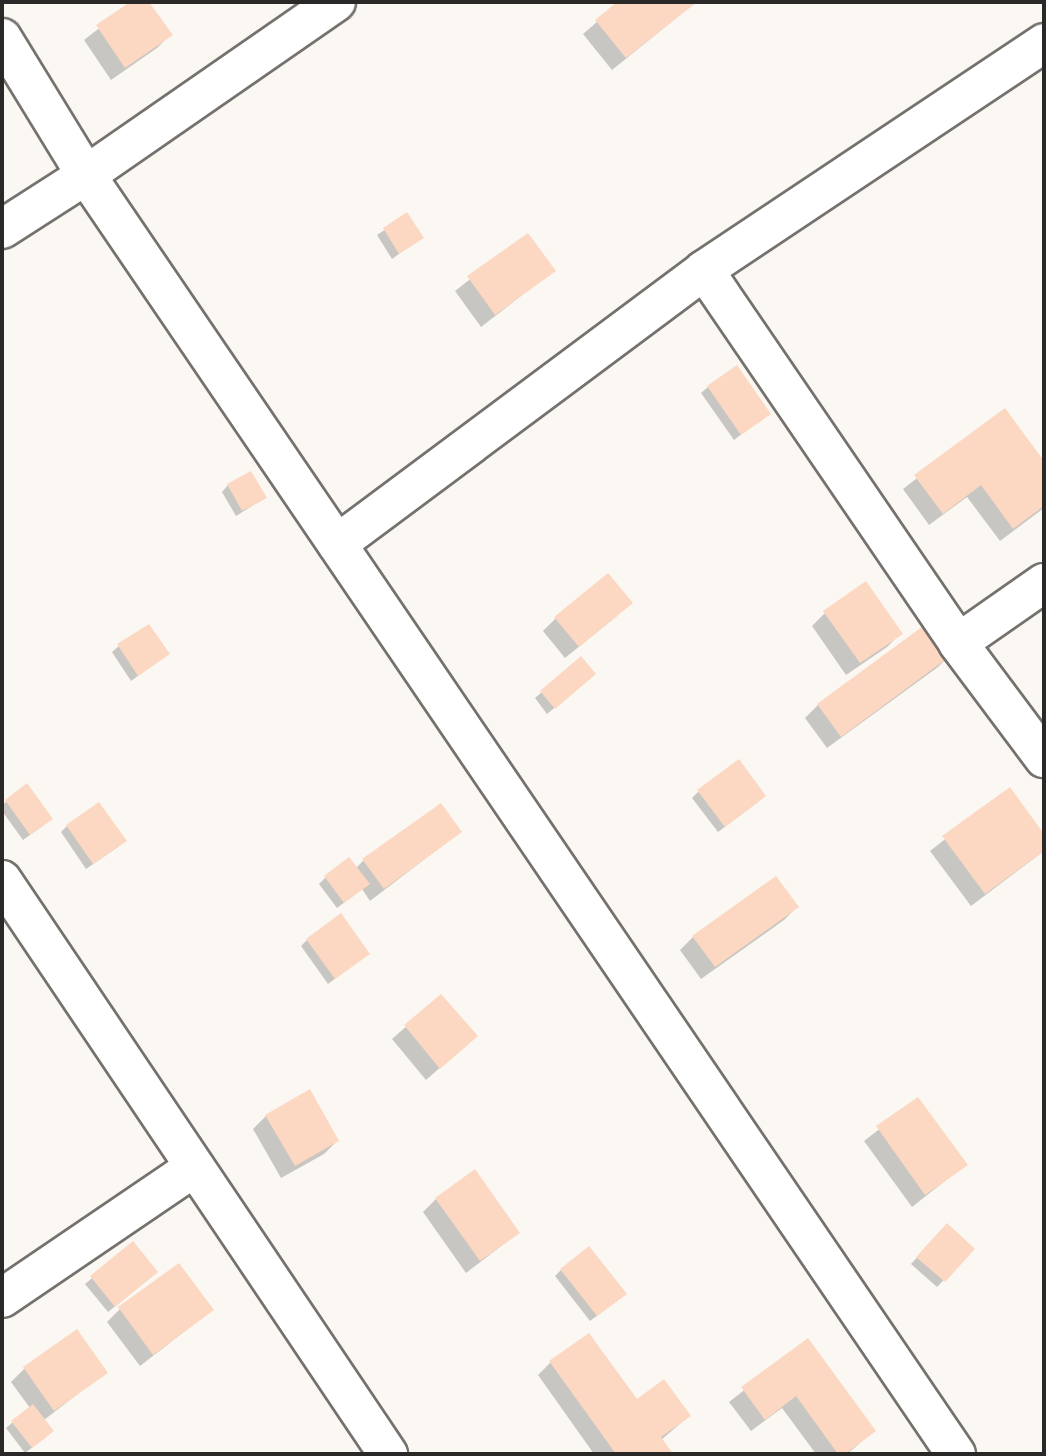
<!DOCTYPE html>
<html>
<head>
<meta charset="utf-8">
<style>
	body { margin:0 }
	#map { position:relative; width:1046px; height:1456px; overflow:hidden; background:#fbf8f3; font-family:Ubuntu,sans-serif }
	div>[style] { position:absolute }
	.shadow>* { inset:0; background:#0003 }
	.building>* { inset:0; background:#fcd7c1 }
	.roads { filter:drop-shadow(2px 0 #75726e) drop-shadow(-2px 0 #75726e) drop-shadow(0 2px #75726e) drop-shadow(0 -2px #75726e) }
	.minor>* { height:38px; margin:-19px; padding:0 19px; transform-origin:19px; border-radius:19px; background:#fff }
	span { translate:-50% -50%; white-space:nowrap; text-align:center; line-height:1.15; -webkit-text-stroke:5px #fff; paint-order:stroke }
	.frame { position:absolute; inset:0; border:4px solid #2a2927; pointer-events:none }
</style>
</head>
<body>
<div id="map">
	<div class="shadow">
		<div style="clip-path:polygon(133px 2px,147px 2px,170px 35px,157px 48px,111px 80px,84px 40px)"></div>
		<div style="clip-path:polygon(620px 2px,696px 2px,612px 70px,583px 34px)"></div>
		<div style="clip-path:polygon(407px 215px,421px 238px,392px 259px,377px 235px)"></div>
		<div style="clip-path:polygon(527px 235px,553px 271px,481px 327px,455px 291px)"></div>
		<div style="clip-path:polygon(708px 387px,768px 414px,734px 440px,701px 393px)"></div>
		<div style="clip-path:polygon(1005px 410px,1044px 464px,1044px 508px,1000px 541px,967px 497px,929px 525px,903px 489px)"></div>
		<div style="clip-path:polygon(228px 485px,265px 498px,236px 516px,222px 492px)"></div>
		<div style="clip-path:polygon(825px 613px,900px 634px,887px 647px,846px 675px,812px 626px)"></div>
		<div style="clip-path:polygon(617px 616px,565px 658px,543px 631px,556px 618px)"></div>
		<div style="clip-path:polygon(119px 646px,168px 654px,131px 681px,112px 652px)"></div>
		<div style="clip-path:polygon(951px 654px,938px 667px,827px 748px,805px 718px,818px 705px)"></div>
		<div style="clip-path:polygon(581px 659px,588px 680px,547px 714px,535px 698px)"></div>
		<div style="clip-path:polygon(27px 786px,44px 825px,23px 840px,2px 811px,2px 805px)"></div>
		<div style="clip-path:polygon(1009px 789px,1044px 837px,1044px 851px,971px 906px,930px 851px)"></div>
		<div style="clip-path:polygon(698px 792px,758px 802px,718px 832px,692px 798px)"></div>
		<div style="clip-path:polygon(67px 826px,118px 847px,86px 869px,61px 832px)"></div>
		<div style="clip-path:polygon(460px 832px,370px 901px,362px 889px,337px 908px,319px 884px,325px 878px,356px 868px,363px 861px)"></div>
		<div style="clip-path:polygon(797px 907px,784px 920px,701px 979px,680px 950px,693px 937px)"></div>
		<div style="clip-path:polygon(307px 940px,368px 954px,328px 984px,301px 946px)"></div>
		<div style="clip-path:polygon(441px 996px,476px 1036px,426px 1080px,392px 1039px)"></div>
		<div style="clip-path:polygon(918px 1099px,965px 1165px,912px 1207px,864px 1141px)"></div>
		<div style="clip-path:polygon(266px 1116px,337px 1141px,324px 1154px,281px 1178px,253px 1129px)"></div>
		<div style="clip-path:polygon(436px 1199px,518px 1233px,466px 1273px,423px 1212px)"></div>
		<div style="clip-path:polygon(947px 1225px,973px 1250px,937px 1287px,911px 1264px)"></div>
		<div style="clip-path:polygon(133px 1244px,150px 1278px,108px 1312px,85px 1284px)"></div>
		<div style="clip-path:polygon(561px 1270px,618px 1300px,590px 1321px,555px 1276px)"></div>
		<div style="clip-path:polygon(120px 1309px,212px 1310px,140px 1366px,107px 1322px)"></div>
		<div style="clip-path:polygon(807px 1341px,874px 1431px,847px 1454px,816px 1454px,782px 1408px,751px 1431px,729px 1402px)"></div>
		<div style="clip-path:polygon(551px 1362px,636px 1402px,689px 1416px,661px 1440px,671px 1454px,594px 1454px,538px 1375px)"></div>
		<div style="clip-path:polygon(24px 1369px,106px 1372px,44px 1420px,46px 1437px,25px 1453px,6px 1428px,30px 1408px,11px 1382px)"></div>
	</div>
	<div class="building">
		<div style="clip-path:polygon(130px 2px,149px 2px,173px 35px,125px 68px,96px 25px)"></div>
		<div style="clip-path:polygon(617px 2px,697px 2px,626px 58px,595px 20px)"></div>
		<div style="clip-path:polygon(407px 212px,424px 238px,399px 254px,383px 228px)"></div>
		<div style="clip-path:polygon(528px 233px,556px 271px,495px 315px,467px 276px)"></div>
		<div style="clip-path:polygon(737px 365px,771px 414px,741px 435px,707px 386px)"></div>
		<div style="clip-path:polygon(1005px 408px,1044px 461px,1044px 506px,1013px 529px,981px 485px,943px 514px,914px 475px)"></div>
		<div style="clip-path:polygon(251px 471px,267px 498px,242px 511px,227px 484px)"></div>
		<div style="clip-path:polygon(608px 573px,633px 603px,579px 647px,554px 617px)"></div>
		<div style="clip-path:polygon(866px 581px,903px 634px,860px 663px,823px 611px)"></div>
		<div style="clip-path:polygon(930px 621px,953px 654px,841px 737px,817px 704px)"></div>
		<div style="clip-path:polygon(149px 624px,170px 654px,138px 676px,117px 644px)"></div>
		<div style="clip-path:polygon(581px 656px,596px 674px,555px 709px,540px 691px)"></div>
		<div style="clip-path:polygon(739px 759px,766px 796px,725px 827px,697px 790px)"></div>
		<div style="clip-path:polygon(27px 783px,53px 819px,30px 835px,5px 800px)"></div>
		<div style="clip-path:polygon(1010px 787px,1044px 834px,1044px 851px,985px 894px,942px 836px)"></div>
		<div style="clip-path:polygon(99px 802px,127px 841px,93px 864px,66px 825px)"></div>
		<div style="clip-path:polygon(441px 803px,462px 832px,384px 889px,362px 859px)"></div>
		<div style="clip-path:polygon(349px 857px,370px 884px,344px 903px,324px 876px)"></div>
		<div style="clip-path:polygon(776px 876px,799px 907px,715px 967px,692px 936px)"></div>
		<div style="clip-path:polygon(341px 913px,370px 954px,335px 979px,306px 939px)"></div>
		<div style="clip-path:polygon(441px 994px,478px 1036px,440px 1069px,404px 1025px)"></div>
		<div style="clip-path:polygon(310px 1089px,339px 1141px,295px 1166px,265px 1115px)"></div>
		<div style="clip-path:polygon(918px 1097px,968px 1165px,925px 1195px,876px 1126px)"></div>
		<div style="clip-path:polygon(475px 1169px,520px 1233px,480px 1261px,435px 1198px)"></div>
		<div style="clip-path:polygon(947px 1223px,975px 1249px,945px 1282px,916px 1257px)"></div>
		<div style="clip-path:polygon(133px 1241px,158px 1272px,115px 1307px,90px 1276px)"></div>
		<div style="clip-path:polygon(589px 1246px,627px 1294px,597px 1316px,560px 1269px)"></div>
		<div style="clip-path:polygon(179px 1263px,214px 1310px,153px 1355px,118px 1307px)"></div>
		<div style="clip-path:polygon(77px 1329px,108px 1373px,54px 1411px,23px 1367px)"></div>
		<div style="clip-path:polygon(589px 1333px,637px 1399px,664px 1379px,691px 1416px,661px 1437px,673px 1454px,616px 1454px,549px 1361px)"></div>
		<div style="clip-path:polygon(808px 1338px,876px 1431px,845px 1454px,838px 1454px,796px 1396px,765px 1420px,741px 1387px)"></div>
		<div style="clip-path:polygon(33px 1404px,54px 1431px,32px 1448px,11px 1421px)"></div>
	</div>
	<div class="roads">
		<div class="minor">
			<div style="left:2px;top:38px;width:161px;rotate:58.5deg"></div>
			<div style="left:86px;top:175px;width:1547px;rotate:55.78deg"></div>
			<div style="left:2px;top:229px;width:100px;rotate:-32.7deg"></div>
			<div style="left:86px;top:175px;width:304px;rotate:-34.7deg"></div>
			<div style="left:704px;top:270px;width:451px;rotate:55.7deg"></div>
			<div style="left:958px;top:643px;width:144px;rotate:53.2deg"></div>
			<div style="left:337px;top:544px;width:458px;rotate:-36.7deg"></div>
			<div style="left:704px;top:270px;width:409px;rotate:-33.7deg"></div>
			<div style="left:958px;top:643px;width:105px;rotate:-34.9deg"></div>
			<div style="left:2px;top:880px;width:692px;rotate:56.08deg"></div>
			<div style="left:2px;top:1298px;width:233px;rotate:-34.2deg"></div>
		</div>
	</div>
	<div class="frame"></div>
</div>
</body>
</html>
